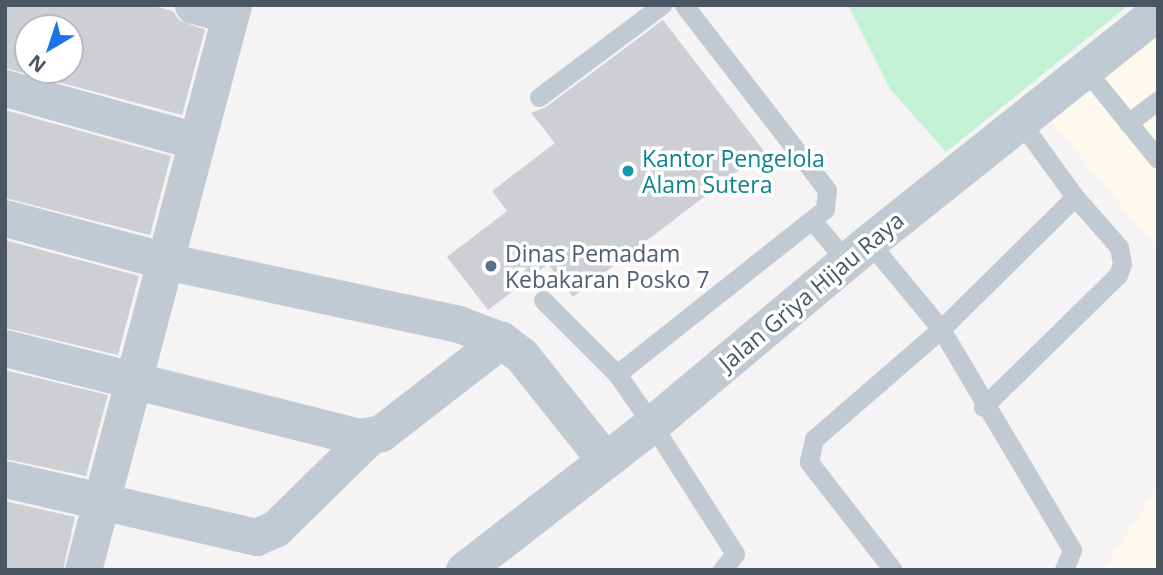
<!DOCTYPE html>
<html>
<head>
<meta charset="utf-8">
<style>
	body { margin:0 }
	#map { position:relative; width:1163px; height:575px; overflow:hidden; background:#f5f3f3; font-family:"Open Sans",sans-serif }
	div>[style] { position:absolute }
	.commercial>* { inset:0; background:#fdf9ef }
	.green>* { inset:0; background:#c3f1d5 }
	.building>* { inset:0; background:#cdcfd5 }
	.service>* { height:19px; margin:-9.5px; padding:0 9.5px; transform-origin:9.5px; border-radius:9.5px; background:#c1cad2 }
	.minor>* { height:37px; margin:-18.5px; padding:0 18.5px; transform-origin:18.5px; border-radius:18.5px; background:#c1cad2 }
	.dots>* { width:19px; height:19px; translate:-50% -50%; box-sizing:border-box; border:4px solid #fff; border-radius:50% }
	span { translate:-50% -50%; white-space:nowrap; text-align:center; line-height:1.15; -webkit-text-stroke:7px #fff; paint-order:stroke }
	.culture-label { font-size:23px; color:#0d838f }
	.left { translate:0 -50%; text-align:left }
	.service-label { font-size:23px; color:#4e5e75 }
	.street-label { font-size:23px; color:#4a5661 }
	.frame { position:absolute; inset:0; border:7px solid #4a5661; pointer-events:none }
	.north { position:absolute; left:14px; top:14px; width:70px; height:70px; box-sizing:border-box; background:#fff; border:2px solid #b7bbc0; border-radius:50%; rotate:219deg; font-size:19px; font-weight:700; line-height:28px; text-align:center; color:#4a5661 }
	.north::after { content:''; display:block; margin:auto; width:24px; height:32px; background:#1a73e8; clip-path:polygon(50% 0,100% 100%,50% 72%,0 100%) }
</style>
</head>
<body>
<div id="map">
	<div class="commercial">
		<div style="clip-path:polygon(1158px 25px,1158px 250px,1043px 111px)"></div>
		<div style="clip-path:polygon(1158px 486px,1158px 570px,1102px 570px)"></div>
	</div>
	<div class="green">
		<div style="clip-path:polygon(848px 5px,1129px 5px,946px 152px,890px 89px)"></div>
	</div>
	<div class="building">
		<div style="clip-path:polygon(evenodd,5px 5px,150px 5px,173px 11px,179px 20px,205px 30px,182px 115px,5px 68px,5px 5px,28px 28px,70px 28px,70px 70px,28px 70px,28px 28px)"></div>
		<div style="clip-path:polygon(663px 20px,764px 151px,573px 297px,548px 264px,488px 310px,447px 257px,507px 211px,492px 191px,555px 143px,531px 113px,546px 107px)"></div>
		<div style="clip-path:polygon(5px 110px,171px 156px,150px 235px,5px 198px)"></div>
		<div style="clip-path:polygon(5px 240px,139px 276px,118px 355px,5px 328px)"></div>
		<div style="clip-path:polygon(5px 370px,108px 395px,86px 476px,5px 459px)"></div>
		<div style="clip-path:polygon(5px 501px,75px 517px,63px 570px,5px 570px)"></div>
	</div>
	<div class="service">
		<div style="left:1085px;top:69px;width:116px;rotate:51deg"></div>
		<div style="left:539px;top:97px;width:154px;rotate:-36.8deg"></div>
		<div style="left:1128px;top:123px;width:38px;rotate:-37deg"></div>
		<div style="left:812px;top:220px;width:53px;rotate:50.3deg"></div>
		<div style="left:869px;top:242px;width:113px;rotate:50.4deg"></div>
		<div style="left:941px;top:329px;width:257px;rotate:59.3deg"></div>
		<div style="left:1072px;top:550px;width:22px;rotate:112deg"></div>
		<div style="left:543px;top:300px;width:105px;rotate:45deg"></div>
		<div style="left:617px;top:374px;width:61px;rotate:55deg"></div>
		<div style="left:652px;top:424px;width:154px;rotate:57.4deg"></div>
		<div style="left:735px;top:554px;width:21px;rotate:129deg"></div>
		<div style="left:617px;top:374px;width:265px;rotate:-38.4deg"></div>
		<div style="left:825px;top:209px;width:19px;rotate:-84deg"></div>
		<div style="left:827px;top:190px;width:234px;rotate:-127.7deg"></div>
		<div style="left:983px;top:407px;width:189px;rotate:-44.4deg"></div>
		<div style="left:1118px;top:275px;width:12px;rotate:-70deg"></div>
		<div style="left:1122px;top:264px;width:17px;rotate:-100deg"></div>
		<div style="left:1119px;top:247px;width:67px;rotate:-131.3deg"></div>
		<div style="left:1075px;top:197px;width:95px;rotate:-126deg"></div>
		<div style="left:893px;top:570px;width:137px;rotate:-127.9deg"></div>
		<div style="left:809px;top:462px;width:24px;rotate:-78deg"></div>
		<div style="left:814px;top:439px;width:168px;rotate:-40.9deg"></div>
		<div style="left:941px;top:329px;width:188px;rotate:-44.6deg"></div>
	</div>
	<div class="minor">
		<div style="left:193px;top:5px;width:38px;rotate:15deg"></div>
		<div style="left:5px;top:88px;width:198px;rotate:15.5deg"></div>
		<div style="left:5px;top:218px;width:166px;rotate:15deg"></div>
		<div style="left:165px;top:261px;width:300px;rotate:12.1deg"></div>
		<div style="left:458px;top:324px;width:46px;rotate:20.4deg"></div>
		<div style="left:501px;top:340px;width:26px;rotate:37deg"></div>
		<div style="left:522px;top:356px;width:133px;rotate:51.4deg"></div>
		<div style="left:5px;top:348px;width:365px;rotate:14.1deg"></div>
		<div style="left:359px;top:437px;width:22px;rotate:-10deg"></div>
		<div style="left:381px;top:433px;width:152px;rotate:-37.8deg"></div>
		<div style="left:5px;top:479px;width:258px;rotate:13deg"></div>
		<div style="left:256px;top:537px;width:22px;rotate:-24deg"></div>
		<div style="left:276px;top:528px;width:130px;rotate:-44.4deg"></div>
		<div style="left:83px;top:570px;width:585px;rotate:-75.13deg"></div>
		<div style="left:464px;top:570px;width:238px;rotate:-37.8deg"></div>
		<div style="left:652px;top:424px;width:283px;rotate:-40deg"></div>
		<div style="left:869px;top:242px;width:370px;rotate:-38.6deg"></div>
	</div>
	<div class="dots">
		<div style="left:628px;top:171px;background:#0f9aa8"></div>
		<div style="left:491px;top:266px;background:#5c6f8a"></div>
	</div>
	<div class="culture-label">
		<span class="left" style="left:642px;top:171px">Kantor Pengelola<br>Alam Sutera</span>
	</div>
	<div class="service-label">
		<span class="left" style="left:505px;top:266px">Dinas Pemadam<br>Kebakaran Posko 7</span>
	</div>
	<div class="street-label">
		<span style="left:811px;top:291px;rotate:-40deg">Jalan Griya Hijau Raya</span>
	</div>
	<div class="frame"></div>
	<div class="north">N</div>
</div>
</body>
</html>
